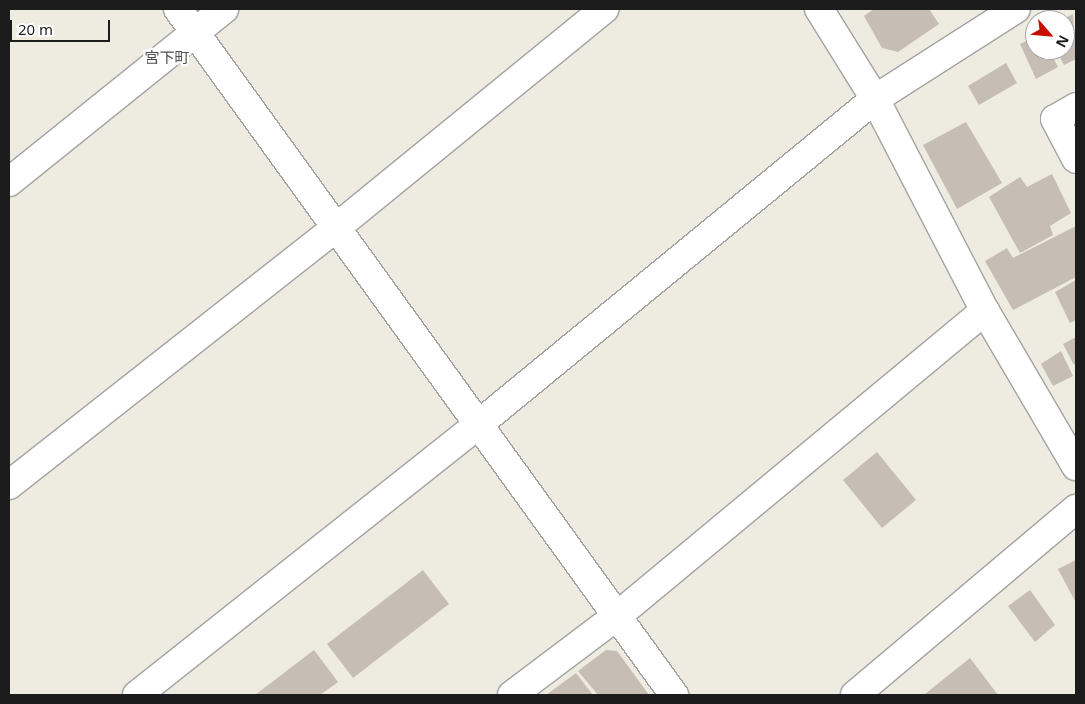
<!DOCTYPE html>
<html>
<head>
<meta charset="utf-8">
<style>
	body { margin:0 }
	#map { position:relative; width:1085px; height:704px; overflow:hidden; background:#eeebe1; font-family:"Noto Sans","Noto Sans JP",sans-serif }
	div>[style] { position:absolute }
	.building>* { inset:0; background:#c6bdb4 }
	.roads { filter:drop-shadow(1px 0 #a3a3a3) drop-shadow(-1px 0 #a3a3a3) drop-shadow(0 1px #a3a3a3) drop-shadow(0 -1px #a3a3a3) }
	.minor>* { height:28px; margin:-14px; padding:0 14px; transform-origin:14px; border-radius:14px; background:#fff }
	span { translate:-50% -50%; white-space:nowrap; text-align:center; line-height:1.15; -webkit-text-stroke:4.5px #fff; paint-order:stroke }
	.quarter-label { font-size:15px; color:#4f4f4f }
	.frame { position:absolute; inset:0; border:10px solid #1c1c1c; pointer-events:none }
	.north { position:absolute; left:1025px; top:10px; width:50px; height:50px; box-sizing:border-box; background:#fff; border:1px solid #a4a4a4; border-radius:50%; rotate:117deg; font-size:14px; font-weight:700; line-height:20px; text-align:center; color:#1c1c1c }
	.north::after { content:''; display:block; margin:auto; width:18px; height:22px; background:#c80e00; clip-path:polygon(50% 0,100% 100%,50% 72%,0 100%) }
	.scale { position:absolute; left:10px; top:20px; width:100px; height:22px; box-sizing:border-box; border:2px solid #1c1c1c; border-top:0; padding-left:6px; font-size:15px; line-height:18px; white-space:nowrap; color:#1c1c1c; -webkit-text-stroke:4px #fff; paint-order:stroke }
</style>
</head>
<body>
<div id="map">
	<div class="building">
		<div style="clip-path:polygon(874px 9px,929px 9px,939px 24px,898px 52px,882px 48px,864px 16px)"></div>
		<div style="clip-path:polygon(1073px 14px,1076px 59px,1064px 65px,1056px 50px,1065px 50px,1065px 20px,1061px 20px)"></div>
		<div style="clip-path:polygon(1035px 37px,1035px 50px,1049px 50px,1058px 67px,1036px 79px,1020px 44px)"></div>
		<div style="clip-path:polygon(1006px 63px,1017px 83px,979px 105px,968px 86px)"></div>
		<div style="clip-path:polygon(966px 122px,1002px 183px,957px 209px,923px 145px)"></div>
		<div style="clip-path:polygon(1052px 174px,1071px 213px,1050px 226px,1053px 235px,1020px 253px,989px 197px,1020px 177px,1027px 187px)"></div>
		<div style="clip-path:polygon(1076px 226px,1076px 277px,1013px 310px,985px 261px,1007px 248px,1013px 258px)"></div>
		<div style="clip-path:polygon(1076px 280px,1076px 320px,1070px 323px,1055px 292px)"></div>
		<div style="clip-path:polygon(1076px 337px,1076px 363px,1074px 365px,1063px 344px)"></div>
		<div style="clip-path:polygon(1061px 351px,1073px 376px,1053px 386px,1041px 364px)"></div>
		<div style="clip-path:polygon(877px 452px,916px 500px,882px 528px,843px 480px)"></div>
		<div style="clip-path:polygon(1076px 560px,1076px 603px,1058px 569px)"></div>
		<div style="clip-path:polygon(423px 570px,449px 604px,353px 678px,327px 644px)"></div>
		<div style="clip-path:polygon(1030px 590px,1055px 625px,1035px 642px,1008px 606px)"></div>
		<div style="clip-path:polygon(314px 650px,338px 682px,320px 695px,255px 695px)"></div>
		<div style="clip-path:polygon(606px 650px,617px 651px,649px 695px,598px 695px,578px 671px)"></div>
		<div style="clip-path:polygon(970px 658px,998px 695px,927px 695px,925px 694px)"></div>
		<div style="clip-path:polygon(576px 673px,593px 695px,546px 695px)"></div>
	</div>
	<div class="roads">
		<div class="minor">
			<div style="left:178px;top:9px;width:847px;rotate:54.13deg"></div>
			<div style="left:819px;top:9px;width:106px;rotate:58.1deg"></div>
			<div style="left:875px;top:99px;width:239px;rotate:62.6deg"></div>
			<div style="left:985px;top:311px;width:180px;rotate:59.6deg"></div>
			<div style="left:1076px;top:107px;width:24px;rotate:150deg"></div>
			<div style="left:1055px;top:119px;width:45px;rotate:62.3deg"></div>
			<div style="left:9px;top:182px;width:276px;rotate:-38.8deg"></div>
			<div style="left:9px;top:485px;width:417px;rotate:-38.2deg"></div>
			<div style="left:337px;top:227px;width:345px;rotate:-39.2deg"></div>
			<div style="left:137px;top:695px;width:436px;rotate:-38.4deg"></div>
			<div style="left:479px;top:424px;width:512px;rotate:-39.38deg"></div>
			<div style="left:875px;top:99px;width:167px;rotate:-32.6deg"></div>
			<div style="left:512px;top:695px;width:131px;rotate:-37deg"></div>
			<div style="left:617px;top:616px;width:478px;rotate:-39.7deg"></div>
			<div style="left:855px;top:695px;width:289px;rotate:-40.1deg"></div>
		</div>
	</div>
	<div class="quarter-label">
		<span style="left:167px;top:58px">宮下町</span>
	</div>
	<div class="frame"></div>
	<div class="north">N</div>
	<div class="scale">20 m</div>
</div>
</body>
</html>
